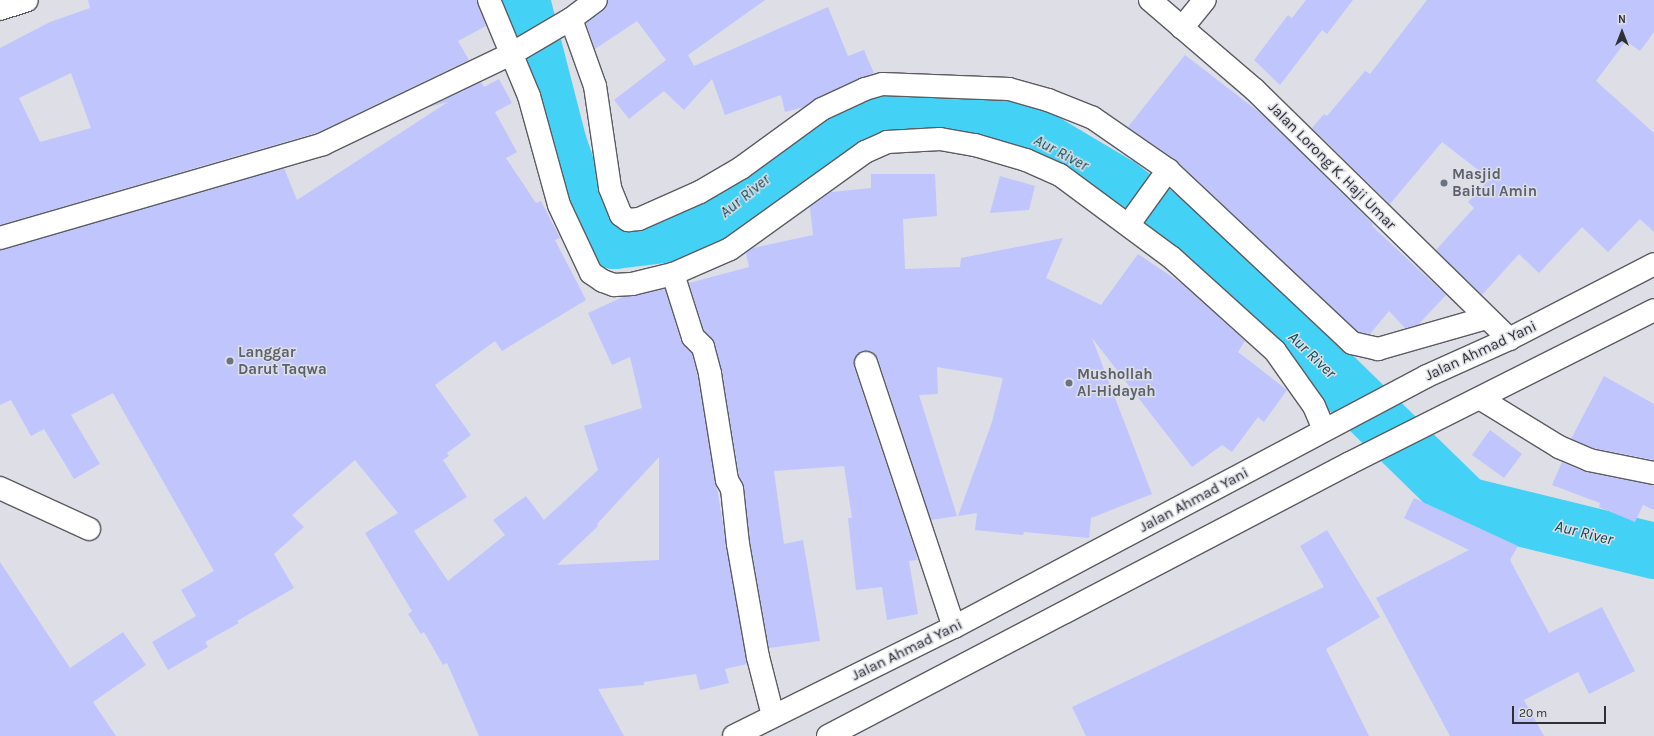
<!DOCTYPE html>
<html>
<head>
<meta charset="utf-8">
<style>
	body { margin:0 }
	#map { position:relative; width:1654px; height:736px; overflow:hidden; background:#dddee6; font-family:Karla,sans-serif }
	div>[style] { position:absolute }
	.river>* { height:56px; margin:-28px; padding:0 28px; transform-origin:28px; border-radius:28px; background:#43d2f6 }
	.building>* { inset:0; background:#c0c6fd }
	.roads { filter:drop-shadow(1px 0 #5b5c62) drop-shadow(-1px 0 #5b5c62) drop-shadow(0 1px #5b5c62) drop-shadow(0 -1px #5b5c62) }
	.minor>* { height:22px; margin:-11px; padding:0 11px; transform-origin:11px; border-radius:11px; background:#fff }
	.trunk>* { height:22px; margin:-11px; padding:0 11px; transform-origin:11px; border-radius:11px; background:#fff }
	.dots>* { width:11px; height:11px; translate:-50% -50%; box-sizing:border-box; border:2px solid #dddee6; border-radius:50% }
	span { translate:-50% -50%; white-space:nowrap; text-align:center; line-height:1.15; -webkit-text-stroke:3px #dddee6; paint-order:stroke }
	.street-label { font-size:15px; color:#2f3032 }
	.worship-label { font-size:15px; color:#5b616d; font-weight:700 }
	.left { translate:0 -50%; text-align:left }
	.water-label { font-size:16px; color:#0b4957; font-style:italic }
	.north { position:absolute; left:1602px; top:12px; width:40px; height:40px; -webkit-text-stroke:3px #dddee6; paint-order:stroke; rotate:0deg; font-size:11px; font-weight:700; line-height:16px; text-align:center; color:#2f3032 }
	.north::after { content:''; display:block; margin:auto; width:14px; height:18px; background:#2f3032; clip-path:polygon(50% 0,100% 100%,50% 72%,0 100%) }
	.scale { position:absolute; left:1512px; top:706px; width:94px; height:18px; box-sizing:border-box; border:2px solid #2f3032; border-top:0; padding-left:5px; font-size:12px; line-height:14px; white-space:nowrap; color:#2f3032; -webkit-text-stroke:3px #dddee6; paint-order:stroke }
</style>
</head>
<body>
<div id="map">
	<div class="river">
		<div style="left:522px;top:0;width:149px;rotate:75.6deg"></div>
		<div style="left:559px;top:144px;width:82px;rotate:70.7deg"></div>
		<div style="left:586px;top:221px;width:35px;rotate:35deg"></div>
		<div style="left:615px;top:241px;width:90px;rotate:-7deg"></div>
		<div style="left:704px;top:230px;width:105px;rotate:-39.6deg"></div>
		<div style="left:785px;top:163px;width:83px;rotate:-32.2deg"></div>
		<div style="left:855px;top:119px;width:112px"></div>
		<div style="left:967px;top:119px;width:74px;rotate:14.8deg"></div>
		<div style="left:1039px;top:138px;width:94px;rotate:30.7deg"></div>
		<div style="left:1120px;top:186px;width:120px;rotate:37.9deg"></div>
		<div style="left:1215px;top:260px;width:351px;rotate:44.3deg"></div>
		<div style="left:1466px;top:505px;width:194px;rotate:13.7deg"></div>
	</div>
	<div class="building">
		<div style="clip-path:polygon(evenodd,88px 0,477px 0,486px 26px,458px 41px,469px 60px,319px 132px,0 225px,0 48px,50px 22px,90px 8px,88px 0,71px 73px,91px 128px,40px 142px,19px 98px,71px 73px)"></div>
		<div style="clip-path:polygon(608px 0,765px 0,688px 55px,694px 66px,828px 7px,848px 56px,864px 50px,874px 73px,817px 98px,804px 107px,785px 112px,781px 95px,725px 115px,712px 79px,684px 110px,664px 91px,629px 119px,614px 100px,666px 60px,637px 21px,595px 49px,586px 23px,604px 10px)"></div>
		<div style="clip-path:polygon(1306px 0,1353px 0,1327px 34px,1322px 30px,1280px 85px,1254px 60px,1288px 15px,1292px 18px)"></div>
		<div style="clip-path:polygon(1427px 0,1654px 0,1654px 32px,1640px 51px,1626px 41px,1596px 81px,1654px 133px,1654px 232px,1640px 219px,1608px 252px,1582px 227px,1539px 273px,1519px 254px,1482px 295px,1436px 250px,1474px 208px,1468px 202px,1490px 179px,1442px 142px,1390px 204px,1312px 128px,1324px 114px,1327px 116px,1365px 71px,1370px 74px)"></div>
		<div style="clip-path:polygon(1185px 55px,1263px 115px,1373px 224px,1372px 226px,1446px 295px,1418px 325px,1405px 328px,1389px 311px,1370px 334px,1358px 332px,1177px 161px,1128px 127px)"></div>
		<div style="clip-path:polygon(evenodd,499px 79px,512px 103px,495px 112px,517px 152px,506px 158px,536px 203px,541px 201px,560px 238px,555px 240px,586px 300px,502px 351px,495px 341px,435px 385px,471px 435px,447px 453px,449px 456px,443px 460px,467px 497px,414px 531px,448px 581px,505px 535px,493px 520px,526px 496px,544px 520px,598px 470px,584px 426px,642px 408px,630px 357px,612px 365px,588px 313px,623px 297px,665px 289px,681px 341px,692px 353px,698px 377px,747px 664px,725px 669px,729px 683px,700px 690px,696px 674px,644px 682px,644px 685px,598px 689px,624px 736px,479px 736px,447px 663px,443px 665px,424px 632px,421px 634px,408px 614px,412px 611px,365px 533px,398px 513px,355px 460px,292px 515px,304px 527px,274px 554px,294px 588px,237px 621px,239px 623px,205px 642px,208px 647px,168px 670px,152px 642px,196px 616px,181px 590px,214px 571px,113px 393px,71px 415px,100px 464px,74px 479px,44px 429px,31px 436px,11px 400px,0 405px,0 250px,284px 168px,297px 200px,448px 102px,429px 107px,481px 82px,484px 87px,499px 79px,659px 457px,659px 560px,557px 565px,598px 526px,597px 524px,659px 457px)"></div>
		<div style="clip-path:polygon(871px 174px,935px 174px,937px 216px,903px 219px,905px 269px,960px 267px,961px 258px,1063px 238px,1046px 278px,1101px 305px,1138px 254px,1181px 283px,1245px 341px,1238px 352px,1287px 390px,1264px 422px,1258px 417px,1232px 452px,1222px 445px,1192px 467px,1092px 338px,1152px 494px,1091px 518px,1089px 538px,1024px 532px,1023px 535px,975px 530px,977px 513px,958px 516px,992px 422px,1003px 378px,937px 367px,938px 394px,919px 395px,957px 516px,931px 520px,878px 359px,869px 351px,862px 351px,854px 360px,854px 367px,916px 553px,917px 560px,909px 561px,918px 614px,887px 620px,882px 587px,856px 590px,848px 518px,852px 518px,844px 466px,774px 471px,784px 544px,803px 540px,820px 641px,769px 648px,750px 542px,744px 488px,739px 476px,722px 371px,715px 344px,704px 330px,689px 283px,749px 267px,746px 253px,753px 248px,813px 235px,810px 207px,831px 192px,871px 188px)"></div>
		<div style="clip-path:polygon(1000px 176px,1035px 186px,1029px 210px,990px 213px)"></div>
		<div style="clip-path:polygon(1604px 376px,1654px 404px,1654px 460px,1593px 448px,1571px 439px)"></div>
		<div style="clip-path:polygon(1490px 430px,1522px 454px,1504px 478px,1472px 455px)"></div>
		<div style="clip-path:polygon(1562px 462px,1586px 472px,1654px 485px,1654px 510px,1643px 505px,1635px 522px,1599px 507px,1600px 503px,1552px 485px)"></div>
		<div style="clip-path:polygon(1414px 498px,1518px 546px,1510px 560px,1549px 633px,1602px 607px,1635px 671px,1589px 694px,1578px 672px,1524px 700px,1544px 736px,1450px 736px,1376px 598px,1469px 550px,1404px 518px)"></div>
		<div style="clip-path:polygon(1327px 530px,1380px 617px,1326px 649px,1369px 736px,1086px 736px,1072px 707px,1324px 587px,1300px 546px)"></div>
		<div style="clip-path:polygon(0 562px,70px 668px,123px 632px,146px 665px,93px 702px,116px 736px,0 736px)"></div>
	</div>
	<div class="roads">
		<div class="minor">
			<div style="left:489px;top:0;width:104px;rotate:67.4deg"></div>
			<div style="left:529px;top:96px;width:113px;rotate:74.6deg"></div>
			<div style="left:559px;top:205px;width:75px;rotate:64.8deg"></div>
			<div style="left:591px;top:273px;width:14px;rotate:34deg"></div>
			<div style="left:603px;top:281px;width:12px;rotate:20deg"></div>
			<div style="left:614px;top:285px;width:18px;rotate:-3deg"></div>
			<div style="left:632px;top:284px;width:42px;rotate:-13.7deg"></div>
			<div style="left:673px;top:274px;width:62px;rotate:-23.7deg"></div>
			<div style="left:730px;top:249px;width:166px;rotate:-35.7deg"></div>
			<div style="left:865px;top:152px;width:24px;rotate:-24deg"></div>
			<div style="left:887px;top:142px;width:53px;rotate:-3.2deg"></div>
			<div style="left:940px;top:139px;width:36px;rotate:10deg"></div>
			<div style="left:975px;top:145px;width:53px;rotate:16.4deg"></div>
			<div style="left:1026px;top:160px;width:37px;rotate:24deg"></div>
			<div style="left:1060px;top:175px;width:138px;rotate:36.5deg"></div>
			<div style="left:1171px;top:257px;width:140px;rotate:42.1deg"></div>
			<div style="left:1275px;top:351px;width:67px;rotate:54.7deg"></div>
			<div style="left:1314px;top:406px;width:26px;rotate:67deg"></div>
			<div style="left:1150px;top:0;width:138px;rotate:40.6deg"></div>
			<div style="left:1255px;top:90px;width:356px;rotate:44.4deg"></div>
			<div style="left:0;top:9px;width:28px;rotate:-18deg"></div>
			<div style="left:571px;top:19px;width:71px;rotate:70.3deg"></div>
			<div style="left:595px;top:86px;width:103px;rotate:81.6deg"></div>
			<div style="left:610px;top:188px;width:29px;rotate:68deg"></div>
			<div style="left:621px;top:215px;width:9px;rotate:36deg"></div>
			<div style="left:628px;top:220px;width:11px;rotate:-5deg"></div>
			<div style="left:639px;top:219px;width:67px;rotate:-23.9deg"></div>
			<div style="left:700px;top:192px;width:48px;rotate:-30.3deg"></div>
			<div style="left:741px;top:168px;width:100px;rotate:-36.1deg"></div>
			<div style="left:822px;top:109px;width:47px;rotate:-24.9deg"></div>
			<div style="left:865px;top:89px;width:18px;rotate:-16deg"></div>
			<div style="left:882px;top:84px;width:127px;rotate:2.3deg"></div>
			<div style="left:1009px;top:89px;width:41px;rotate:15.8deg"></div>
			<div style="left:1048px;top:100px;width:48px;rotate:21.8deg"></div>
			<div style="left:1093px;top:118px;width:91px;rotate:34.7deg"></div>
			<div style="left:1168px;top:170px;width:253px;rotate:43.2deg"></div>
			<div style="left:1352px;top:343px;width:27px;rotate:13deg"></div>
			<div style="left:1378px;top:349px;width:112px;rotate:-16deg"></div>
			<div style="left:1182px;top:28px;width:36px;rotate:-51deg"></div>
			<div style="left:1129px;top:224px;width:67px;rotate:-54.2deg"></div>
			<div style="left:0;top:238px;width:336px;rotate:-16.2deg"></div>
			<div style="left:323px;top:144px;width:211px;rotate:-25.6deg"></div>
			<div style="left:513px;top:53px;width:67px;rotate:-30.4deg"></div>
			<div style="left:571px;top:19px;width:31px;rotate:-37deg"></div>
			<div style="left:673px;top:274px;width:66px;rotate:72.4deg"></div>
			<div style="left:693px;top:337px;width:14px;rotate:45deg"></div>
			<div style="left:703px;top:347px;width:28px;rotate:75deg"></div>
			<div style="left:710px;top:374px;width:107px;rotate:80.9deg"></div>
			<div style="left:727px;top:480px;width:10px;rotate:61deg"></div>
			<div style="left:732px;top:489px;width:55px;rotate:83.8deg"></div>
			<div style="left:738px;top:544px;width:115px;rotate:80deg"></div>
			<div style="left:758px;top:657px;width:61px;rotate:75.7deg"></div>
			<div style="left:866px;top:363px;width:278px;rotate:71.6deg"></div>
			<div style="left:1481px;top:399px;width:92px;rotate:31.6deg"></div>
			<div style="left:1559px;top:447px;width:33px;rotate:23deg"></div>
			<div style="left:1589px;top:460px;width:66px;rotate:11.3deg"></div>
			<div style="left:0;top:488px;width:98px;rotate:24.7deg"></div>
		</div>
		<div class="trunk">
			<div style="left:734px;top:736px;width:246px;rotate:-26.4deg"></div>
			<div style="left:954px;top:627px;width:535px;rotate:-27.95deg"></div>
			<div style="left:1427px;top:376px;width:90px;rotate:-24.3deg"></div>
			<div style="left:1509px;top:339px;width:163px;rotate:-27.3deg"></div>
			<div style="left:828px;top:736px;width:589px;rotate:-27.61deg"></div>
			<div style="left:1350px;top:463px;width:340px;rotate:-26.7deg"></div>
		</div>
	</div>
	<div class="dots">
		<div style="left:1444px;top:183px;background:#6b7280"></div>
		<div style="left:230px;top:361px;background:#6b7280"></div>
		<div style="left:1069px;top:383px;background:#6b7280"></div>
	</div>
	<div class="street-label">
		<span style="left:1332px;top:166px;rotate:45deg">Jalan Lorong K. Haji Umar</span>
		<span style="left:1481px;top:351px;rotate:-25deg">Jalan Ahmad Yani</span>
		<span style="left:1194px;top:500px;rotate:-28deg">Jalan Ahmad Yani</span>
		<span style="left:907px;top:650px;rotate:-26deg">Jalan Ahmad Yani</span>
	</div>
	<div class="worship-label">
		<span class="left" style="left:1452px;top:183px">Masjid<br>Baitul Amin</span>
		<span class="left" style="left:238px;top:361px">Langgar<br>Darut Taqwa</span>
		<span class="left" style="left:1077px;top:383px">Mushollah<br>Al-Hidayah</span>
	</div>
	<div class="water-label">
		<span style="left:1061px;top:153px;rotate:28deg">Aur River</span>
		<span style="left:745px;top:196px;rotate:-39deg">Aur River</span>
		<span style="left:1312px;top:355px;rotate:44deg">Aur River</span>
		<span style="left:1584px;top:533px;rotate:14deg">Aur River</span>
	</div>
	<div class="north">N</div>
	<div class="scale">20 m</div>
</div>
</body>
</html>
